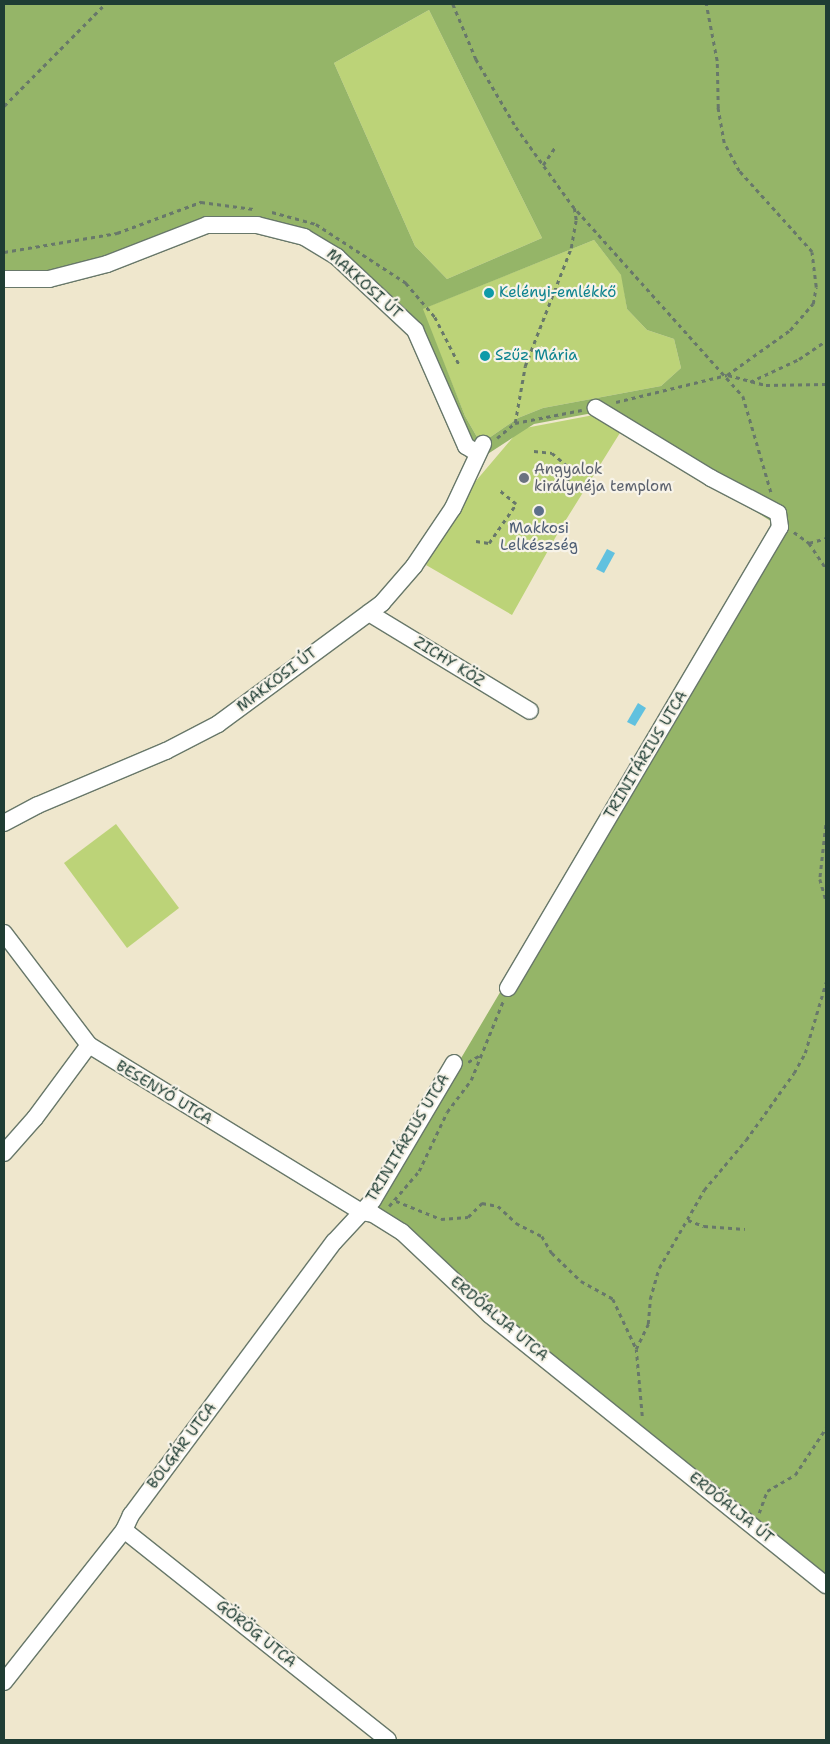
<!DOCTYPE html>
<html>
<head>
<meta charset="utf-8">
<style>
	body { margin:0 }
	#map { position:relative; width:830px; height:1744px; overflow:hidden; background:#efe7cd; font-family:"Shantell Sans",sans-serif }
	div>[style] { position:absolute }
	.green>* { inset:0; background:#bcd378 }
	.forest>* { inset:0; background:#95b568 }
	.water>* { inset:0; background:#61c1df }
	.path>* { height:2.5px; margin-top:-1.25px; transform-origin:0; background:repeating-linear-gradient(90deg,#68786a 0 4px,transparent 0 8px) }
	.roads { filter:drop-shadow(1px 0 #68786a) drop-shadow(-1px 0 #68786a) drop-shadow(0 1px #68786a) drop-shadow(0 -1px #68786a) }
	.minor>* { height:16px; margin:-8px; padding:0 8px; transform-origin:8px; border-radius:8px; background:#fff }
	.dots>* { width:14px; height:14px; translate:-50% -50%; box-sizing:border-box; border:2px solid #f7f3e8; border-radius:50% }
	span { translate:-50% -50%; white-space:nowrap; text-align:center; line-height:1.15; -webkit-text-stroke:4.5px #f7f3e8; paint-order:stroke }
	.street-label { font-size:15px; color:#1f3d34 }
	.culture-label { font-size:15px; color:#0d838f }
	.left { translate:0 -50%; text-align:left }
	.worship-label { font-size:15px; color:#5b616d }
	.service-label { font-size:15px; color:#4e5e75 }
	.frame { position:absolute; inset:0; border:5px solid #1f3d34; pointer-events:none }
</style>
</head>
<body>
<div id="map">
	<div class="green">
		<div style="clip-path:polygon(429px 10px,542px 238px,447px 279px,415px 246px,334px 63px)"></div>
		<div style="clip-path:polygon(594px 240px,622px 276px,627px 309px,647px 330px,674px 339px,681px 368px,661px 386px,543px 408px,518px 418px,489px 438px,477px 437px,465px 416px,422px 309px)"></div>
		<div style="clip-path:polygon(599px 414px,623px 428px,559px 531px,512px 615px,426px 565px,475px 482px,520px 429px)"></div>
		<div style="clip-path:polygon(116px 824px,179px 908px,127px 948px,64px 863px)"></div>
	</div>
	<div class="forest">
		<div style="clip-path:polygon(evenodd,4px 4px,826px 4px,826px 1585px,373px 1214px,457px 1065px,777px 525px,598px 412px,534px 424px,480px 459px,423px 332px,340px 253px,220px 217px,111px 260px,50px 274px,4px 275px,4px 4px,429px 10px,542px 238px,447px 279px,415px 246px,334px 63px,429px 10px,4px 4px,594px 240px,621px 275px,627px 309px,647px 330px,674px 339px,681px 368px,661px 386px,543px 408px,518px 418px,489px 438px,477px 437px,465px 416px,423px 309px,594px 240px)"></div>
	</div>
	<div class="water">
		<div style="clip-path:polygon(607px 549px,615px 553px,604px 573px,596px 569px)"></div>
		<div style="clip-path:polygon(638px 703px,646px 708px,635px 726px,627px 722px)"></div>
	</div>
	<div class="path">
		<div style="left:453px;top:4px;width:60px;rotate:67.3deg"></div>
		<div style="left:476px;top:59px;width:79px;rotate:59.5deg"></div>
		<div style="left:516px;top:127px;width:96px;rotate:54.3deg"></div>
		<div style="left:572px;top:205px;width:256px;rotate:48.2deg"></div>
		<div style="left:743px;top:396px;width:100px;rotate:73.7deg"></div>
		<div style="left:4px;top:106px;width:144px;rotate:-45.3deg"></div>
		<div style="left:543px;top:165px;width:23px;rotate:-56deg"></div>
		<div style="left:272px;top:212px;width:46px;rotate:15.3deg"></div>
		<div style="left:316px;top:224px;width:108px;rotate:33.2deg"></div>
		<div style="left:406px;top:283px;width:45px;rotate:49.5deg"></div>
		<div style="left:435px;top:317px;width:55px;rotate:63deg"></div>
		<div style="left:4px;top:252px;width:115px;rotate:-9.5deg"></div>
		<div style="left:117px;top:233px;width:90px;rotate:-20.3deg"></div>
		<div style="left:201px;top:202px;width:53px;rotate:7.5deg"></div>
		<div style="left:728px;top:375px;width:39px;rotate:15deg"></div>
		<div style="left:766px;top:385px;width:60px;rotate:-1deg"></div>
		<div style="left:750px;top:382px;width:54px;rotate:-25.1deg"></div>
		<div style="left:799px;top:359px;width:32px;rotate:-34deg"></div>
		<div style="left:616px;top:402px;width:114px;rotate:-13.7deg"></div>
		<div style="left:727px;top:375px;width:77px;rotate:-35.5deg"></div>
		<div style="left:790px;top:330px;width:35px;rotate:-49deg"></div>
		<div style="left:813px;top:304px;width:17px;rotate:-80deg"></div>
		<div style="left:816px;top:287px;width:35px;rotate:-97deg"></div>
		<div style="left:812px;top:252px;width:109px;rotate:-132deg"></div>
		<div style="left:739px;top:171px;width:32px;rotate:-118deg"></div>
		<div style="left:724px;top:143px;width:36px;rotate:-100deg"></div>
		<div style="left:718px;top:108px;width:47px;rotate:-91.2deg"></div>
		<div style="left:717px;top:61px;width:58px;rotate:-100.9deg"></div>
		<div style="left:515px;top:423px;width:68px;rotate:-11deg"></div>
		<div style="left:497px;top:438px;width:23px;rotate:-40deg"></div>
		<div style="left:515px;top:423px;width:58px;rotate:-80deg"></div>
		<div style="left:525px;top:366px;width:127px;rotate:-68.7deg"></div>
		<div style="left:571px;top:248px;width:28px;rotate:-80deg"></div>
		<div style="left:576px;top:220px;width:12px;rotate:-99deg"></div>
		<div style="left:534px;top:451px;width:18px;rotate:6deg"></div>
		<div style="left:552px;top:453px;width:26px;rotate:40deg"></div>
		<div style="left:572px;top:470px;width:12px;rotate:110deg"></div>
		<div style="left:794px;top:532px;width:19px;rotate:36deg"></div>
		<div style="left:809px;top:543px;width:30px;rotate:56deg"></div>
		<div style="left:476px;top:541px;width:13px;rotate:9deg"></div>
		<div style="left:489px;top:543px;width:47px;rotate:-55.3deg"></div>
		<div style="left:516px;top:504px;width:22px;rotate:-141deg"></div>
		<div style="left:809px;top:543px;width:18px;rotate:-16deg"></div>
		<div style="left:826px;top:825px;width:54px;rotate:96.3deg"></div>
		<div style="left:820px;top:879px;width:22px;rotate:74deg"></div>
		<div style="left:468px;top:1062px;width:14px;rotate:-30deg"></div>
		<div style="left:396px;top:1201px;width:48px;rotate:21.8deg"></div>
		<div style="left:441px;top:1219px;width:27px;rotate:-4deg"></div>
		<div style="left:468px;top:1217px;width:20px;rotate:-45deg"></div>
		<div style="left:482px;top:1203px;width:16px;rotate:11deg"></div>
		<div style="left:498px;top:1206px;width:25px;rotate:43deg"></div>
		<div style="left:516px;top:1223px;width:29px;rotate:27deg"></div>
		<div style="left:542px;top:1236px;width:20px;rotate:60deg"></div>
		<div style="left:552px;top:1253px;width:40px;rotate:44deg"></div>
		<div style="left:581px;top:1281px;width:37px;rotate:29deg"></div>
		<div style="left:613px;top:1299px;width:54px;rotate:64.9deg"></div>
		<div style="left:389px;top:1206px;width:46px;rotate:-49.4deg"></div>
		<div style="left:419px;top:1171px;width:65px;rotate:-64.6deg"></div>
		<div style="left:447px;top:1112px;width:40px;rotate:-53deg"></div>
		<div style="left:471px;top:1080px;width:85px;rotate:-67.9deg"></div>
		<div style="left:688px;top:1220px;width:17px;rotate:21deg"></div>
		<div style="left:704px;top:1226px;width:41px;rotate:4.2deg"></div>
		<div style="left:642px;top:1416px;width:67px;rotate:-95.1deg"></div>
		<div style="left:636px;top:1349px;width:28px;rotate:-64deg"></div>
		<div style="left:648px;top:1324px;width:25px;rotate:-85deg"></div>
		<div style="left:650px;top:1299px;width:32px;rotate:-74deg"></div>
		<div style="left:659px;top:1268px;width:90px;rotate:-60deg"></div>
		<div style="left:704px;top:1190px;width:65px;rotate:-50deg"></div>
		<div style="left:746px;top:1140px;width:82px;rotate:-54.4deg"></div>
		<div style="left:794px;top:1073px;width:23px;rotate:-61deg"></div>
		<div style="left:805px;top:1053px;width:74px;rotate:-73.5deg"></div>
		<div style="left:759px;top:1513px;width:23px;rotate:-70deg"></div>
		<div style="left:767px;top:1491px;width:32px;rotate:-30deg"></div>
		<div style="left:795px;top:1475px;width:56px;rotate:-56.6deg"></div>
	</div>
	<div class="roads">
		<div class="minor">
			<div style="left:4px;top:279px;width:45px"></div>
			<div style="left:49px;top:279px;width:60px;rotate:-14.5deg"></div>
			<div style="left:107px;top:264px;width:107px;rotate:-21.3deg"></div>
			<div style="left:207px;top:225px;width:50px"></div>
			<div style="left:257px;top:225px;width:49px;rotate:14.3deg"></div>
			<div style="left:304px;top:237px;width:39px;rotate:31deg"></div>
			<div style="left:337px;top:257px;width:107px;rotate:43.1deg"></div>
			<div style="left:415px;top:330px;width:127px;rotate:66.3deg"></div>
			<div style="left:466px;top:446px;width:13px;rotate:32deg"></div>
			<div style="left:369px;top:613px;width:188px;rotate:31.3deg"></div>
			<div style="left:4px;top:823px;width:38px;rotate:-28deg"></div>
			<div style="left:38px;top:805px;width:139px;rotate:-22.9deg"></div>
			<div style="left:166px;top:751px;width:59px;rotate:-27.4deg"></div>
			<div style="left:218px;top:724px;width:204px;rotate:-36.4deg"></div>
			<div style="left:382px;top:603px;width:49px;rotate:-49.1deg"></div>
			<div style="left:414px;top:566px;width:70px;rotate:-56.1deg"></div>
			<div style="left:453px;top:508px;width:71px;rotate:-64.9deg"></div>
			<div style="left:4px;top:933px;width:141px;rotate:52.8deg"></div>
			<div style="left:89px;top:1045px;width:320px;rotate:31.5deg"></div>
			<div style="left:362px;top:1212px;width:11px;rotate:10deg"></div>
			<div style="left:373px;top:1214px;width:34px;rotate:32deg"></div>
			<div style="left:402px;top:1232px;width:121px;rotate:43.3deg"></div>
			<div style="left:490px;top:1315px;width:431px;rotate:38.8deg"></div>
			<div style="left:508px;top:988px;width:535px;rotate:-59.46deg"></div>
			<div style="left:780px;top:527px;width:14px;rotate:-98deg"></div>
			<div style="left:778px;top:513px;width:76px;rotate:-152.4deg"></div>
			<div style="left:711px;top:478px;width:135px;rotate:-148.7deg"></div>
			<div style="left:4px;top:1153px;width:47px;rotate:-48.5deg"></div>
			<div style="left:35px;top:1118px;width:91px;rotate:-53.5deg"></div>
			<div style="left:124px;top:1530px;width:337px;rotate:38.5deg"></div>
			<div style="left:4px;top:1682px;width:194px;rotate:-51.7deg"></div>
			<div style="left:124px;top:1530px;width:17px;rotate:-65deg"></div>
			<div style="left:131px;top:1515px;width:340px;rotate:-53.4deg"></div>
			<div style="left:334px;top:1242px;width:57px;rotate:-47.1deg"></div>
			<div style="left:373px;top:1200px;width:159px;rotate:-59.4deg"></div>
		</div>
	</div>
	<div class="dots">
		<div style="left:489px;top:293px;background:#0f9aa8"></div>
		<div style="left:485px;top:356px;background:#0f9aa8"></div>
		<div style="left:524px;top:478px;background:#6b7280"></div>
		<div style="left:539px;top:511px;background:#5c6f8a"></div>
	</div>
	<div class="street-label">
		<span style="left:364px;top:284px;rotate:42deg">MAKKOSI ÚT</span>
		<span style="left:449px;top:662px;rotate:32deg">ZICHY KÖZ</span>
		<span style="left:277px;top:680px;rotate:-37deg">MAKKOSI ÚT</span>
		<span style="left:646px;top:755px;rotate:-59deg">TRINITÁRIUS UTCA</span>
		<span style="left:164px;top:1093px;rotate:31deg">BESENYŐ UTCA</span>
		<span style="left:408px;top:1138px;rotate:-59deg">TRINITÁRIUS UTCA</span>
		<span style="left:499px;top:1319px;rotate:40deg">ERDŐALJA UTCA</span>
		<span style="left:182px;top:1446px;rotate:-53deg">BOLGÁR UTCA</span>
		<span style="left:731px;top:1508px;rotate:39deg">ERDŐALJA ÚT</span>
		<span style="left:256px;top:1634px;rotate:39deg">GÖRÖG UTCA</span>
	</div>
	<div class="culture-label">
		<span class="left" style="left:499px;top:293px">Kelényi-emlékkő</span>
		<span class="left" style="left:495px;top:356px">Szűz Mária</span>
	</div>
	<div class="worship-label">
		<span class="left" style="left:534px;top:478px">Angyalok<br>királynéja templom</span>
	</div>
	<div class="service-label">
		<span style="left:539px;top:537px">Makkosi<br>Lelkészség</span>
	</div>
	<div class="frame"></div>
</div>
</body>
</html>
